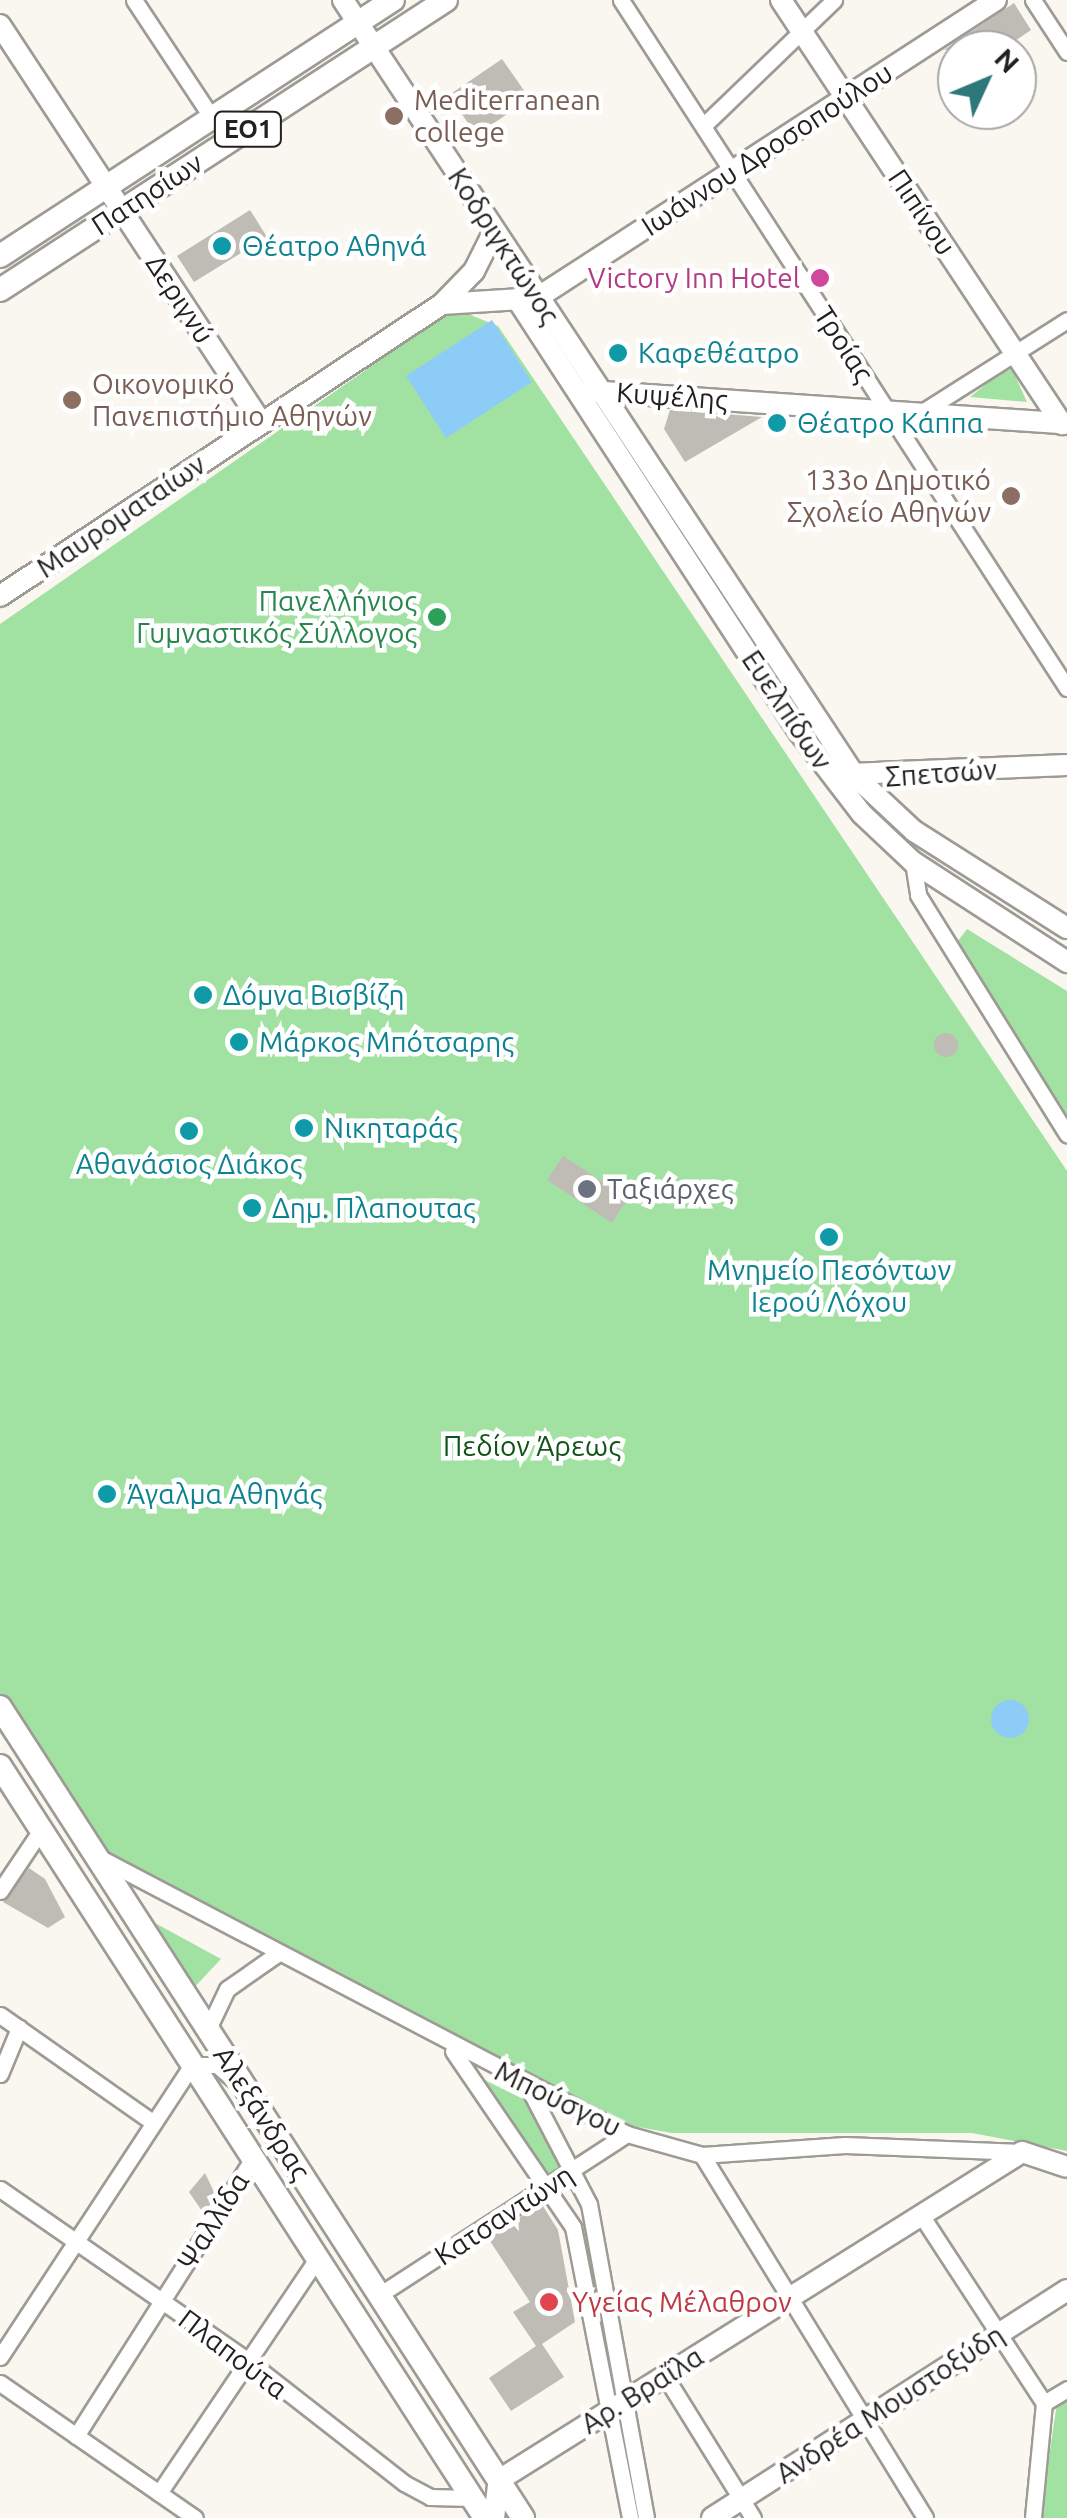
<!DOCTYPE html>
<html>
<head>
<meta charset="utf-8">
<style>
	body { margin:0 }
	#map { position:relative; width:1067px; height:2518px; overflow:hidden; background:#faf7f0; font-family:Ubuntu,sans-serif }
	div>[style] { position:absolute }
	.green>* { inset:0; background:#a1e2a2 }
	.water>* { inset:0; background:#8cccf6 }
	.round { border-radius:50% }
	.building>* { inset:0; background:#bfbbb5 }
	.roads { filter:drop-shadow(2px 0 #9e9b95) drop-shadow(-2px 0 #9e9b95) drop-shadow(0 2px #9e9b95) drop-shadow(0 -2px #9e9b95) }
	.street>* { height:15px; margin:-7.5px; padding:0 7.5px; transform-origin:7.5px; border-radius:7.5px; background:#fff }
	.secondary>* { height:20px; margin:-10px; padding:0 10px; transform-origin:10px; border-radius:10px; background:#fff }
	.primary>* { height:22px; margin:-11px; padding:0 11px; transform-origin:11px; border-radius:11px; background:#fff }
	.dots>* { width:28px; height:28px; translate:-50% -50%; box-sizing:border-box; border:5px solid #fff; border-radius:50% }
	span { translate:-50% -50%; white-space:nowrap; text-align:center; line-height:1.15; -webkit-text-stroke:9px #fff; paint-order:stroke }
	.shield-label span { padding:2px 8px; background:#fff; border:2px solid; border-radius:8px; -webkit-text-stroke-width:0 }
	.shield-label { font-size:25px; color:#23211f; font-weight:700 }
	.education-label { font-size:28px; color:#785e54 }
	.left { translate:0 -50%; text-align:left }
	.right { translate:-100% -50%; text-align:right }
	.street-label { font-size:28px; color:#23211f }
	.culture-label { font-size:28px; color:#0d838f }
	.hotel-label { font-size:28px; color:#b23c85 }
	.leisure-label { font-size:28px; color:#27864d }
	.worship-label { font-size:28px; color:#5b616d }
	.park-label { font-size:28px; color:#105419 }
	.health-label { font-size:28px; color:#be3a42 }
	.north { position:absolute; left:937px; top:30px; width:100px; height:100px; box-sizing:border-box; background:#fff; border:2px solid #a7a6a5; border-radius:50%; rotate:46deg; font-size:28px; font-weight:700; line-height:40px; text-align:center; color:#23211f }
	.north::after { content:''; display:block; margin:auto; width:35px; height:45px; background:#2e777b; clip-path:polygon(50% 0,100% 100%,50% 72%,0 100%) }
</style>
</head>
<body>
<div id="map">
	<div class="green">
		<div style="clip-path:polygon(463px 312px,498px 326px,1067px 1171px,1067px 2151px,972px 2133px,672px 2133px,621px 2124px,97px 1851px,0 1698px,0 624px,445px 315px)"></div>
		<div style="clip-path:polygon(1012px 369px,1027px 402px,970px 397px,1000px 373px)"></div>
		<div style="clip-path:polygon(967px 929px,1067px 991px,1067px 1117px,958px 941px)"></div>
		<div style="clip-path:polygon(144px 1917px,221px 1959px,189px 1993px)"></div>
		<div style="clip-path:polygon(479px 2077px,529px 2102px,566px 2165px,548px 2178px)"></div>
		<div style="clip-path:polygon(1067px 2396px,1067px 2518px,1040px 2518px,1057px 2403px)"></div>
	</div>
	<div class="water">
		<div style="clip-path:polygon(492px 320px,532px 382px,446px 438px,406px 376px)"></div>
		<div class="round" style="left:991px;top:1700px;width:38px;height:38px"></div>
	</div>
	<div class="building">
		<div style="clip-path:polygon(1014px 3px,1031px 30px,1015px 41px,1021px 50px,944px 50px)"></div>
		<div style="clip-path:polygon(502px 59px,530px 99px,476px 135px,449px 95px)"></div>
		<div style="clip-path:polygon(250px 210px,267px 237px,194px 282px,177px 256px)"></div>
		<div style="clip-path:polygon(670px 410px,701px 412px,762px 417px,685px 462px,664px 429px)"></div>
		<div class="round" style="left:934px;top:1033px;width:24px;height:24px"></div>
		<div style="clip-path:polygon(563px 1156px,628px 1198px,612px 1223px,547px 1180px)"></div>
		<div style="clip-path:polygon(29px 1868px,45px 1879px,65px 1917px,48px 1928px,3px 1902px)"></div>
		<div style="clip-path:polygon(205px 2173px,216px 2196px,204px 2214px,189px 2192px)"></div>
		<div style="clip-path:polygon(541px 2203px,558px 2230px,575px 2322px,542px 2344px,564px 2377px,511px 2411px,489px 2378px,536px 2346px,513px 2312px,530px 2302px,488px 2238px)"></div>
	</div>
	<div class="roads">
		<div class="street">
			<div style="left:134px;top:0;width:141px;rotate:56.5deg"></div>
			<div style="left:621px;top:0;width:820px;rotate:57.05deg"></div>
			<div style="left:1033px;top:0;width:62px;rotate:56.8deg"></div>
			<div style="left:703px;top:126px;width:182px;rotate:-43.9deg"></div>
			<div style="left:919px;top:414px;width:175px;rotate:-32.4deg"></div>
			<div style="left:913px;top:862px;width:33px;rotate:81deg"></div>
			<div style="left:918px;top:895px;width:282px;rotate:58.1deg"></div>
			<div style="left:102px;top:1859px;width:593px;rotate:27.65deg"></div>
			<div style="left:627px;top:2134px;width:78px;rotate:15.6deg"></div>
			<div style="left:702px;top:2155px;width:143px;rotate:-4deg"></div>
			<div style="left:845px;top:2145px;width:177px;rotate:2.3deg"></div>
			<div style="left:0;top:1891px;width:73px;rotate:-56.1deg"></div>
			<div style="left:0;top:2015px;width:186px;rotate:35.1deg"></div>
			<div style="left:208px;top:2029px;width:44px;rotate:-64.6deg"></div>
			<div style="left:227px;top:1989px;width:61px;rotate:-35deg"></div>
			<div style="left:453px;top:2051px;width:213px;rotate:55.7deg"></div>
			<div style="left:573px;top:2227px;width:297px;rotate:78.9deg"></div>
			<div style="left:0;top:2074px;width:50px;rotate:-67.6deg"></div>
			<div style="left:527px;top:2085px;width:134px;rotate:62.5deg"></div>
			<div style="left:589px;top:2204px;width:319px;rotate:79.7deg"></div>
			<div style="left:702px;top:2155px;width:426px;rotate:58.4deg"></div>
			<div style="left:0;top:2189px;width:302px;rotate:34.7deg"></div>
			<div style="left:248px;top:2361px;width:198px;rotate:38deg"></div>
			<div style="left:404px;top:2483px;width:30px;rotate:28deg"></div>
			<div style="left:430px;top:2497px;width:42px;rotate:1.4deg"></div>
			<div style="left:921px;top:2215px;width:225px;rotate:56.8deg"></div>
			<div style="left:1044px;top:2403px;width:116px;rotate:95.5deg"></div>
			<div style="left:379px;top:2295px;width:296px;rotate:-33deg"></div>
			<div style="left:0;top:2357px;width:349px;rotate:-56.7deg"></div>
			<div style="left:192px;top:2065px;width:25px"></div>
			<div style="left:217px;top:2065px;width:21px;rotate:41deg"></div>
			<div style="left:665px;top:2376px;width:167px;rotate:58.2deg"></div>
			<div style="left:0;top:2383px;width:237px;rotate:34.7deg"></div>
			<div style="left:1044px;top:2403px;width:27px;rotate:-31deg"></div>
			<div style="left:76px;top:2436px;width:330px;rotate:-57.5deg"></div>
			<div style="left:159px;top:2493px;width:282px;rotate:-56deg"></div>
		</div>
		<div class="secondary">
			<div style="left:343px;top:0;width:930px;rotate:56.58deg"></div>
			<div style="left:855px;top:776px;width:81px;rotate:43deg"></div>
			<div style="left:914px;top:831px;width:181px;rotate:32.4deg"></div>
			<div style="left:781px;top:0;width:509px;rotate:56.47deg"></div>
			<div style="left:0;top:25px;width:476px;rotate:56.7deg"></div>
			<div style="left:517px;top:299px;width:517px;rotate:56.93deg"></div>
			<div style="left:799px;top:732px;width:103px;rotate:52.5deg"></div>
			<div style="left:862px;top:814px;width:70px;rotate:43.3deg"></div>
			<div style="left:913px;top:862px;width:184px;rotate:33deg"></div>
			<div style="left:442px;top:304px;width:95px;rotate:-3.6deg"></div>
			<div style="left:537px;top:298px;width:547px;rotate:-32.99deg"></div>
			<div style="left:589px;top:391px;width:479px;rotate:3.9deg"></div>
			<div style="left:0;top:596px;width:530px;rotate:-33.45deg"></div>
			<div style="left:442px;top:304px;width:46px;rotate:-45.9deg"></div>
			<div style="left:474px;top:271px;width:45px;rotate:-63.4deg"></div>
			<div style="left:850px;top:774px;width:217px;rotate:-2.4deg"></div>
			<div style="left:494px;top:2518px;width:38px;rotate:-83deg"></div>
			<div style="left:499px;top:2480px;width:617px;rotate:-32.09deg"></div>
			<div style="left:1022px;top:2152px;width:47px;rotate:18.4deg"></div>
			<div style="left:712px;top:2518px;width:422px;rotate:-32.7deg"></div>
		</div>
		<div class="primary">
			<div style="left:0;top:256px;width:469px;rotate:-33.1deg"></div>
			<div style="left:0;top:290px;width:532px;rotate:-33.03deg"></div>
			<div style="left:0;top:1707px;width:965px;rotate:57.18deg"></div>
			<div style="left:0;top:1766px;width:895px;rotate:57.18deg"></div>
		</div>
	</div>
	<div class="dots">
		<div style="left:394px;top:116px;background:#8d6e63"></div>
		<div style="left:222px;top:246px;background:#0f9aa8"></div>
		<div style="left:820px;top:278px;background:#d1479c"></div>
		<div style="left:618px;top:353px;background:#0f9aa8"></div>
		<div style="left:72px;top:400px;background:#8d6e63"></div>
		<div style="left:777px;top:423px;background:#0f9aa8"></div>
		<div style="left:1011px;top:496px;background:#8d6e63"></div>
		<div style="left:437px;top:617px;background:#2e9e5b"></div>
		<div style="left:203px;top:995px;background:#0f9aa8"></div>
		<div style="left:239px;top:1042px;background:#0f9aa8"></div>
		<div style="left:304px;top:1128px;background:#0f9aa8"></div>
		<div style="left:189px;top:1131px;background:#0f9aa8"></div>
		<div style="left:587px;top:1189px;background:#6b7280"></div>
		<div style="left:252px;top:1208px;background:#0f9aa8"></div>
		<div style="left:829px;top:1237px;background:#0f9aa8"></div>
		<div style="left:107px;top:1494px;background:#0f9aa8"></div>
		<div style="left:549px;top:2302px;background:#e0444e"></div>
	</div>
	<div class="shield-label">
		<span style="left:248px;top:129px">ΕΟ1</span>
	</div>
	<div class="education-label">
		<span class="left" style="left:414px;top:116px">Mediterranean<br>college</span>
		<span class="left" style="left:92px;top:400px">Οικονομικό<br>Πανεπιστήμιο Αθηνών</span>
		<span class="right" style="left:991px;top:496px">133ο Δημοτικό<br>Σχολείο Αθηνών</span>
	</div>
	<div class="street-label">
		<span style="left:767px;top:149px;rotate:-33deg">Ιωάννου Δροσοπούλου</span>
		<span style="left:147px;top:194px;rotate:-33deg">Πατησίων</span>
		<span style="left:922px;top:212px;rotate:56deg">Πιπίνου</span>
		<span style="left:504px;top:246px;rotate:57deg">Κοδριγκτώνος</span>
		<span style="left:180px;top:299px;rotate:57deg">Δεριγνύ</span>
		<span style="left:844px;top:344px;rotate:57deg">Τροίας</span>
		<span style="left:672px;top:396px;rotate:4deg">Κυψέλης</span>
		<span style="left:121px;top:516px;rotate:-34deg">Μαυροματαίων</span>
		<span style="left:787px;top:710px;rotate:56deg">Ευελπίδων</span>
		<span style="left:941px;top:773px;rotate:-4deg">Σπετσών</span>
		<span style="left:558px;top:2099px;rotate:26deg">Μπούσγου</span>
		<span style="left:262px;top:2113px;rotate:57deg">Αλεξάνδρας</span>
		<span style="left:504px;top:2215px;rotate:-33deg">Κατσαντώνη</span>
		<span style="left:213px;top:2221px;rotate:-58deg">Ψαλλίδα</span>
		<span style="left:233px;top:2354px;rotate:37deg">Πλαπούτα</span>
		<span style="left:642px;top:2390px;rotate:-32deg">Αρ. Βραΐλα</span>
		<span style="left:890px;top:2404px;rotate:-33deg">Ανδρέα Μουστοξύδη</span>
	</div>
	<div class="culture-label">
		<span class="left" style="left:242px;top:246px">Θέατρο Αθηνά</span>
		<span class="left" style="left:638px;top:353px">Καφεθέατρο</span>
		<span class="left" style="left:797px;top:423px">Θέατρο Κάππα</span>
		<span class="left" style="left:223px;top:995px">Δόμνα Βισβίζη</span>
		<span class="left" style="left:259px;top:1042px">Μάρκος Μπότσαρης</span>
		<span class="left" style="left:324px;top:1128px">Νικηταράς</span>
		<span style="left:189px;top:1164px">Αθανάσιος Διάκος</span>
		<span class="left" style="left:272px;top:1208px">Δημ. Πλαπουτας</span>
		<span style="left:829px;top:1286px">Μνημείο Πεσόντων<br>Ιερού Λόχου</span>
		<span class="left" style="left:127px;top:1494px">Άγαλμα Αθηνάς</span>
	</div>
	<div class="hotel-label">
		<span class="right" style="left:800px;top:278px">Victory Inn Hotel</span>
	</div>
	<div class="leisure-label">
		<span class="right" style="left:417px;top:617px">Πανελλήνιος<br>Γυμναστικός Σύλλογος</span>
	</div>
	<div class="worship-label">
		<span class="left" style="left:607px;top:1189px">Ταξιάρχες</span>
	</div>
	<div class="park-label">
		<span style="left:532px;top:1446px">Πεδίον Άρεως</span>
	</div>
	<div class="health-label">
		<span class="left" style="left:572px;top:2302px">Υγείας Μέλαθρον</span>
	</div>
	<div class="north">N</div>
</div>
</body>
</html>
